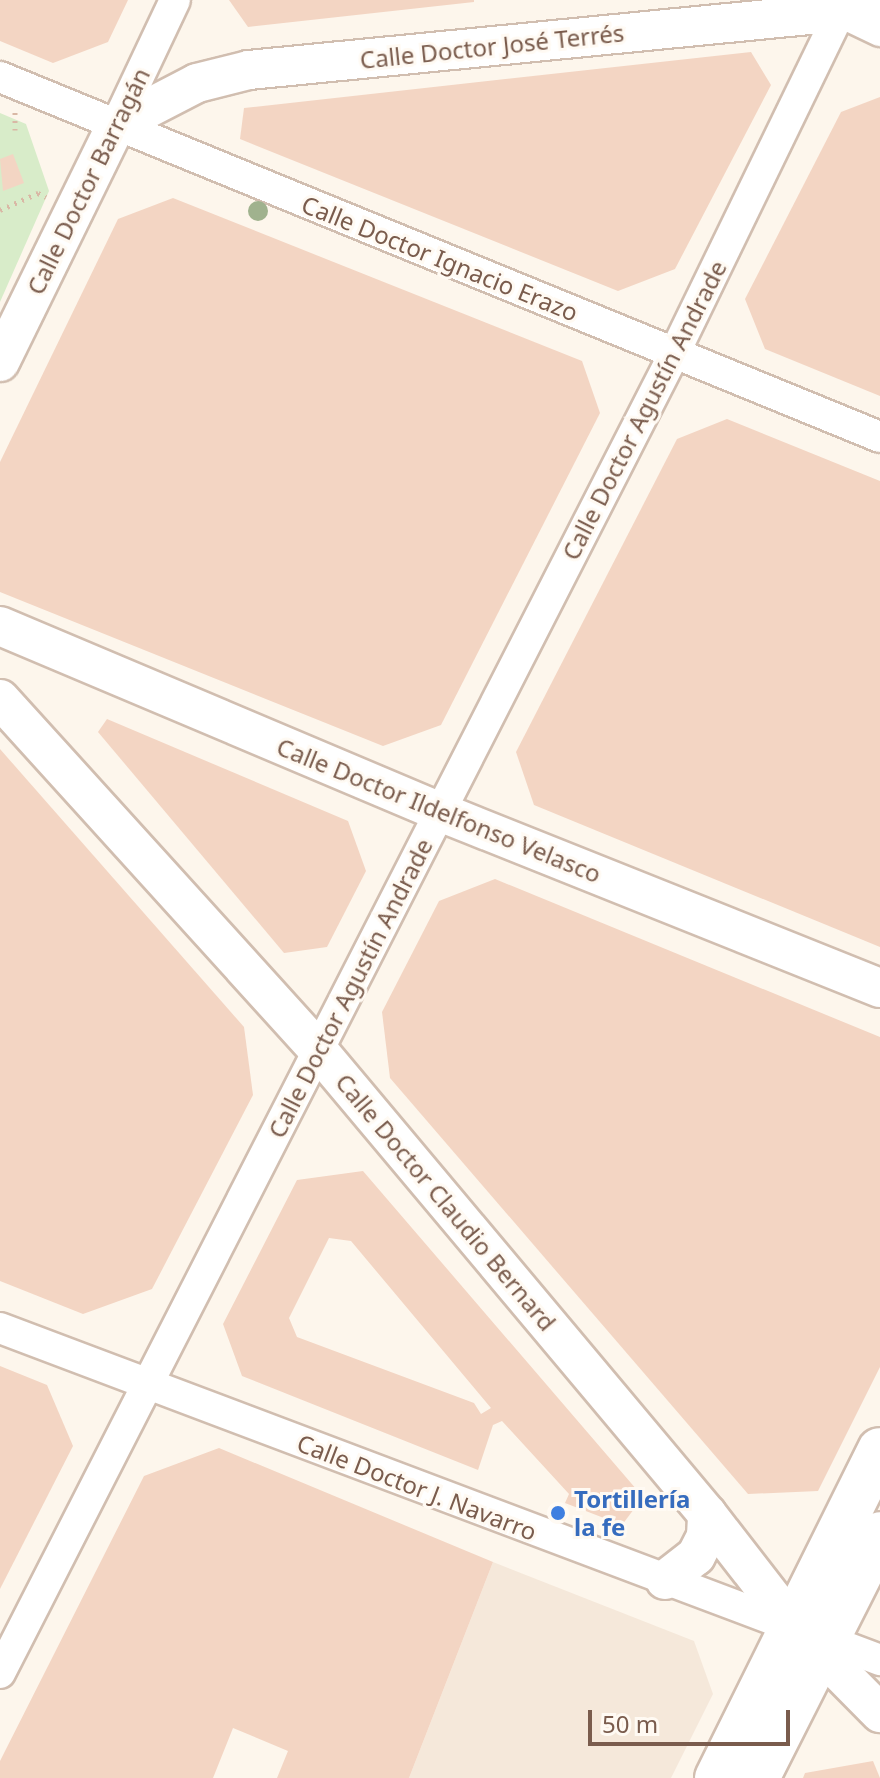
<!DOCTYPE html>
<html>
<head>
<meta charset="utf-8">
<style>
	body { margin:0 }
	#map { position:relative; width:880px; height:1778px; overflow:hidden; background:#fdf6ec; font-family:"Noto Sans",sans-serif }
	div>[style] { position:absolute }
	.residential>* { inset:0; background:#f5e8da }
	.green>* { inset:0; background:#d8ecc9 }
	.building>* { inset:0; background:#f3d5c3 }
	.path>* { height:5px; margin-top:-2.5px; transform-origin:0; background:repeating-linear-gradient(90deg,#d9b8a5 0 2px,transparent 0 8px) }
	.roads { filter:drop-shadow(2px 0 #d1beb0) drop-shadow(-2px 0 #d1beb0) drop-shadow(0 2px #d1beb0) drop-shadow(0 -2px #d1beb0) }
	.minor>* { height:30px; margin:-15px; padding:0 15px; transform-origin:15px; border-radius:15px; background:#fff }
	.tertiary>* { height:38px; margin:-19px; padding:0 19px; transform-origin:19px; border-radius:19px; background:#fff }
	.secondary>* { height:44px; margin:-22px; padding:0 22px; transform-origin:22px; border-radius:22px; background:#fff }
	.trees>* { width:20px; height:20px; margin:-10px; border-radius:50%; background:#a0b28e }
	.dots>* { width:22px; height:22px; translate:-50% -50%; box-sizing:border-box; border:4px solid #fffaf3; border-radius:50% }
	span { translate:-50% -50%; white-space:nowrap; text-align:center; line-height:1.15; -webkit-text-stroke:6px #fffaf3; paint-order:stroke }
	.street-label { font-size:24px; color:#7a5c4d }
	.shop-label { font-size:24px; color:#366cbe; font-weight:700 }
	.left { translate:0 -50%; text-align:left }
	.scale { position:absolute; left:588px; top:1710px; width:202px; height:36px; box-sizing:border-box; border:4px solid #7a5c4d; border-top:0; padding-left:10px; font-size:24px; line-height:28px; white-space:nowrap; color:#7a5c4d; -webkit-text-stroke:6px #fffaf3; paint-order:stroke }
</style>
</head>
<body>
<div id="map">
	<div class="residential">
		<div style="clip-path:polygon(493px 1562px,694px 1641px,713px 1694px,671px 1778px,409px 1778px)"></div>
	</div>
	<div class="green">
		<div style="clip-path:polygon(0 113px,26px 124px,49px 191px,0 302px)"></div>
	</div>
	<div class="building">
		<div style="clip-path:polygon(0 0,128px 0,108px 42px,53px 63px,0 41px)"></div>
		<div style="clip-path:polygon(229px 0,474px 0,474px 2px,248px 27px)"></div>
		<div style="clip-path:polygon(751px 52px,771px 85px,675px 269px,618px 291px,240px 139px,244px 108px)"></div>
		<div style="clip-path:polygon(880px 97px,880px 396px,765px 349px,745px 299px,841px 112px)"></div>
		<div style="clip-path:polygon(13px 154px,24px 183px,3px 191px,0 159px)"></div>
		<div style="clip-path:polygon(173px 198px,582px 361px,600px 413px,441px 725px,383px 746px,0 592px,0 462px,118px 219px)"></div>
		<div style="clip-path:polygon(727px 419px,880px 481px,880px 947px,534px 805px,516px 752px,677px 439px)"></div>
		<div style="clip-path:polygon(107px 719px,348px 821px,366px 871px,327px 947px,284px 953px,98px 732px)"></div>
		<div style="clip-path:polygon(0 749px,244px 1027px,253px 1095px,152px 1289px,83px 1314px,0 1281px)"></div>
		<div style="clip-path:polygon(495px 879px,880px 1037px,880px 1367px,818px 1491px,748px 1494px,390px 1078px,382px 1012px,439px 901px)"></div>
		<div style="clip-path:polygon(evenodd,363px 1171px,643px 1497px,622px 1525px,565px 1503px,569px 1494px,502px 1421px,493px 1425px,478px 1470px,242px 1376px,223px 1324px,297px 1180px,363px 1171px,329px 1238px,351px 1241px,491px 1408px,481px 1414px,474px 1403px,297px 1337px,289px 1318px,329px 1238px)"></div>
		<div style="clip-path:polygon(0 1366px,47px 1385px,73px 1446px,0 1589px)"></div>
		<div style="clip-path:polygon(219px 1448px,493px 1562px,409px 1778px,277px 1778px,288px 1751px,233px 1728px,213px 1778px,0 1778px,0 1761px,144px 1476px)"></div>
		<div style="clip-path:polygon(873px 1761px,880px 1778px,803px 1778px,805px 1773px)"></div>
	</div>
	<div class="path">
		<div style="left:15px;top:130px;width:19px;rotate:-90deg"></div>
		<div style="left:0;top:210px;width:42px;rotate:-24.1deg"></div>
		<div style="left:38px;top:193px;width:9px;rotate:27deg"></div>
	</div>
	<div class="roads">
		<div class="minor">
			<div style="left:838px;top:11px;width:47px;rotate:25.5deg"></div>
			<div style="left:0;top:77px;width:951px;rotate:22.25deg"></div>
			<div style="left:116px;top:125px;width:138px;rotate:-64.7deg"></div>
			<div style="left:0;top:1328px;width:941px;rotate:20.67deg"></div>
			<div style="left:0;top:1673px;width:1481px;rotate:-62.93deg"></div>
			<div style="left:674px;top:354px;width:394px;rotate:-64.1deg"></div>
		</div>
		<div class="tertiary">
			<div style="left:0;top:362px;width:264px;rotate:-63.9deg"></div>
			<div style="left:116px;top:125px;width:91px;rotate:-27.4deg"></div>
			<div style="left:197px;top:83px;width:54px;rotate:-14deg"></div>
			<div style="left:249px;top:70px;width:634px;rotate:-5.61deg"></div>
			<div style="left:0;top:626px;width:478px;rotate:22.9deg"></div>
			<div style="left:440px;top:812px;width:474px;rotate:21.8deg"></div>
			<div style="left:0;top:699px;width:474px;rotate:47.8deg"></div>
			<div style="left:318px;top:1050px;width:605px;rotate:50.02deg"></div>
			<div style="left:707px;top:1514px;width:140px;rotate:52.2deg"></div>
			<div style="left:793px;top:1625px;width:124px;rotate:45.3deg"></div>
			<div style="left:665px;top:1580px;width:39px;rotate:-38deg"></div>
			<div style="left:696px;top:1556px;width:22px;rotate:-63deg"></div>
			<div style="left:706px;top:1536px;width:22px;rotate:-87deg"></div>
		</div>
		<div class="secondary">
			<div style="left:717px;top:1778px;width:366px;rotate:-63.6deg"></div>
			<div style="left:757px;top:1778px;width:273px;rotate:-63.2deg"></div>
		</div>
	</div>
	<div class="trees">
		<div style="left:258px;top:211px"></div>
	</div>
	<div class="dots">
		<div style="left:558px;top:1513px;background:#3f7fe0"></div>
	</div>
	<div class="street-label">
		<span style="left:492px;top:46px;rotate:-6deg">Calle Doctor José Terrés</span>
		<span style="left:88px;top:181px;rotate:-64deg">Calle Doctor Barragán</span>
		<span style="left:440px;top:258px;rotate:22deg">Calle Doctor Ignacio Erazo</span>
		<span style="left:644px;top:410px;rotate:-63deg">Calle Doctor Agustín Andrade</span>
		<span style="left:439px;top:810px;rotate:22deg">Calle Doctor Ildelfonso Velasco</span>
		<span style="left:350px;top:988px;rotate:-63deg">Calle Doctor Agustín Andrade</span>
		<span style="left:446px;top:1202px;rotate:50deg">Calle Doctor Claudio Bernard</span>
		<span style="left:417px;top:1487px;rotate:21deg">Calle Doctor J. Navarro</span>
	</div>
	<div class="shop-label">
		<span class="left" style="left:574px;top:1513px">Tortillería<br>la fe</span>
	</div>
	<div class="scale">50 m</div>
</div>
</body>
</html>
